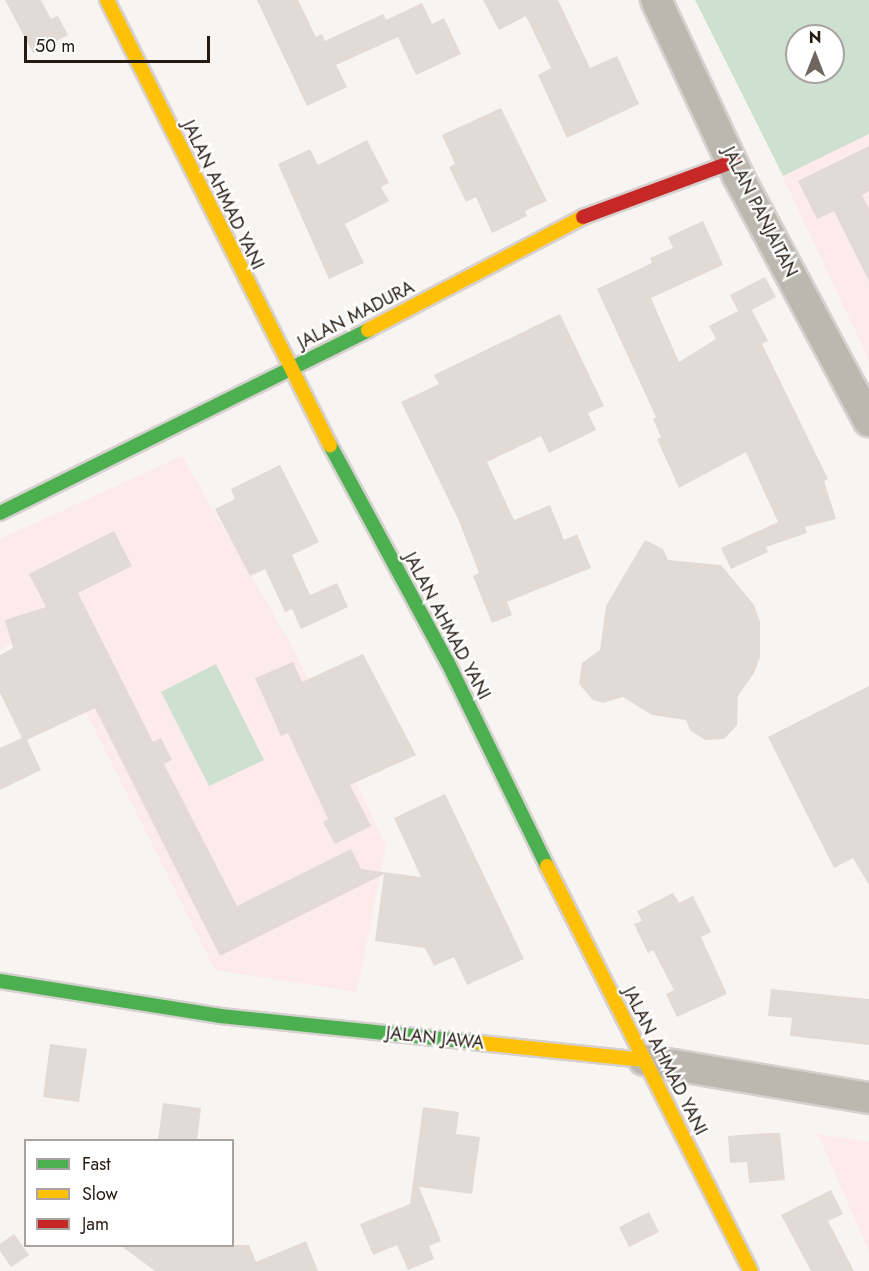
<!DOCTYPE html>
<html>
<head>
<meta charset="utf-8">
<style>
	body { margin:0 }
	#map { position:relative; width:869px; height:1271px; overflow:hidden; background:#f8f4f2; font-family:Jost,sans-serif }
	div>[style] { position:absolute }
	.education>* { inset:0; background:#fcebea }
	.green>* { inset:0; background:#cee0cf }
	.building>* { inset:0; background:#e2dad5 }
	.roads { filter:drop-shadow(2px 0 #d6d1cf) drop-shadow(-2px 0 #d6d1cf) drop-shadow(0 2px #d6d1cf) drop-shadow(0 -2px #d6d1cf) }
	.street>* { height:30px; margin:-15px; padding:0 15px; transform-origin:15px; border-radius:15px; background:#bcb8b0 }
	.fast>* { height:14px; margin:-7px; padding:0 7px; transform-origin:7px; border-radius:7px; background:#4caf50 }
	.slow>* { height:14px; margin:-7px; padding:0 7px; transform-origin:7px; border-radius:7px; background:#ffc107 }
	.jam>* { height:14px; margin:-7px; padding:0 7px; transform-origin:7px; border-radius:7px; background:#c62828 }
	span { translate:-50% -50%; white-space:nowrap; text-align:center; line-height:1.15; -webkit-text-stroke:4.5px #fff; paint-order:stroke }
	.street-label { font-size:18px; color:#261a11 }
	.legend { position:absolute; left:24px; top:1139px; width:210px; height:108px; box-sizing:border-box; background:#fff; border:2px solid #a8a3a0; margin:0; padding:8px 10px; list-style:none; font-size:18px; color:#261a11 }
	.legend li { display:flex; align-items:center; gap:12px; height:30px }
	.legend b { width:30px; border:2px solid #a8a3a0 }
	.north { position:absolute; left:785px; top:24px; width:60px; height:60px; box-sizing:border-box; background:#fff; border:2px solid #a8a3a0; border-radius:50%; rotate:0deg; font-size:16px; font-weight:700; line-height:24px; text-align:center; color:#261a11 }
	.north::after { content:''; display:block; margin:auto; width:21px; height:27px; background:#706660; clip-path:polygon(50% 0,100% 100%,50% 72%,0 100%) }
	.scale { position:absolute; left:24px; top:36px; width:186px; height:27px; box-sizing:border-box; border:3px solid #261a11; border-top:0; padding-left:8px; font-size:18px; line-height:21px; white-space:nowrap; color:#261a11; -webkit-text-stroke:4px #fff; paint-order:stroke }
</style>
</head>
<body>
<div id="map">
	<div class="education">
		<div style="clip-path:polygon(869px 129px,869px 360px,780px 171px)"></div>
		<div style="clip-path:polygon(182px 456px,293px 648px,386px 845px,357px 992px,215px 970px,44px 628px,0 649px,0 539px)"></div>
		<div style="clip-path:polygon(818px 1134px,869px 1142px,869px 1252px)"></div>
	</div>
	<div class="green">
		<div style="clip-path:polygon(evenodd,695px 0,869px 0,869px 134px,783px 176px,695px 0,797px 36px,833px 36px,833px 72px,797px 72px,797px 36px)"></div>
		<div style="clip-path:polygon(216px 664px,264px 760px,209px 786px,161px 692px)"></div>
	</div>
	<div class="building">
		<div style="clip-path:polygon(5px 0,41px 0,51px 19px,58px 16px,68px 35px,33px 53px)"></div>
		<div style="clip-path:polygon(257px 0,298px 0,316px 37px,322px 34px,325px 41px,383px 14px,386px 20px,422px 3px,432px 24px,444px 18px,461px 54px,416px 75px,398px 37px,336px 65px,347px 87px,307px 106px)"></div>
		<div style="clip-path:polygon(483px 0,558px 0,590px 68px,617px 56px,639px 104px,567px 138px,538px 75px,551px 68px,526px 16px,499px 30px)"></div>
		<div style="clip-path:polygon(501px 108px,547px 201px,525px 211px,527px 216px,492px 233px,476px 197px,466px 202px,449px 167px,455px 164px,442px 135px)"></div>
		<div style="clip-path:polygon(367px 140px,389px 183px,381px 187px,389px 201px,345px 224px,364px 263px,329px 279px,278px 164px,310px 149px,318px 165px)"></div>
		<div style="clip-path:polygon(869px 146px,869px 191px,862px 195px,869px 209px,869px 281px,834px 211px,817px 219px,798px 181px)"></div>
		<div style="clip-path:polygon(703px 221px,723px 265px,651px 298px,661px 321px,679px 362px,716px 339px,709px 326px,738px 311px,730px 295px,765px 277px,776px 297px,752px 310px,768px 341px,762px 344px,828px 479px,824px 481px,836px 519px,805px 527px,807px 533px,766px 547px,768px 552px,731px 569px,721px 548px,778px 522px,746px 452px,679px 488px,657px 439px,661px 437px,653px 419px,656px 417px,597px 289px,652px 263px,650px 258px,673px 248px,668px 237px)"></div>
		<div style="clip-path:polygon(560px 314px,604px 406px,588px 413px,596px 430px,549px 453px,541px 436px,487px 462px,514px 520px,550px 505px,564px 540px,577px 534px,591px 568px,507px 602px,512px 615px,492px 623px,473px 576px,479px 573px,459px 521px,401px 402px,439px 384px,434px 375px)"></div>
		<div style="clip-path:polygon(280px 465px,319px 542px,292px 555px,310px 595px,337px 583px,348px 607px,301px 629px,292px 609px,285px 612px,265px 569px,250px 576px,215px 509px,235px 499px,231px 489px)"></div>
		<div style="clip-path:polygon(114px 531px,132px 566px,78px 593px,153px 742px,161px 738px,172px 760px,164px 764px,237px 906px,351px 849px,361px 869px,421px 877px,394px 818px,445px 794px,524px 959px,467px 985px,454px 957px,434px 966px,425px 948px,375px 941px,384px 874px,220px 956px,95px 708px,27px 740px,41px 770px,0 790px,0 748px,22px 738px,0 693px,0 655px,13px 648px,5px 620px,46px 607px,29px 574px)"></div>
		<div style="clip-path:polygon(645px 540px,663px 549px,668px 560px,721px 565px,754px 605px,760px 622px,760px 657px,754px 673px,738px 696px,737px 725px,724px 739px,705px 740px,690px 730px,686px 720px,652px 715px,623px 697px,603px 703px,593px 700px,579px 684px,582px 663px,600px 650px,606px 606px)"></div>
		<div style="clip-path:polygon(363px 654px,416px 755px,350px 785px,371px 826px,335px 844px,323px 822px,328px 819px,288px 733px,281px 736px,255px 678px,293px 662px,302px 682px)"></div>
		<div style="clip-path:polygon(869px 686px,869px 885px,853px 858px,834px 868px,768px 737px)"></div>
		<div style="clip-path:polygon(673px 893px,679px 903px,693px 896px,711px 932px,701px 937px,727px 994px,677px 1017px,666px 994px,674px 990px,653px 950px,648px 953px,634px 924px,642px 921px,637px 911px)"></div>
		<div style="clip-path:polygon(771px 989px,869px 999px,869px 1045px,790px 1036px,792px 1018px,768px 1016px)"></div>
		<div style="clip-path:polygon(50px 1044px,87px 1049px,79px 1102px,43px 1097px)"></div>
		<div style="clip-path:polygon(163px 1103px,201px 1108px,197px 1140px,158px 1140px)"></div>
		<div style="clip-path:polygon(423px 1107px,459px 1112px,456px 1134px,480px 1137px,472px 1194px,419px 1187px,441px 1241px,429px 1246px,434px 1259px,408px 1270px,397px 1245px,373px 1255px,360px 1224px,410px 1204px)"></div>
		<div style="clip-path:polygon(769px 1133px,780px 1133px,785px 1180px,749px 1183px,747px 1162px,730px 1163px,728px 1136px)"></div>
		<div style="clip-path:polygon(831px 1190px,843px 1214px,828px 1221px,854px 1271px,811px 1271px,781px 1215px)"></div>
		<div style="clip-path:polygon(649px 1212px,659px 1232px,629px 1247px,619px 1227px)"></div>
		<div style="clip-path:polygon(14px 1234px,29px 1255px,11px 1267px,0 1251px,0 1244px)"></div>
		<div style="clip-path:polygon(306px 1241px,318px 1271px,155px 1271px,120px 1245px,249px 1245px,256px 1262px)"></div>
	</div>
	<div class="roads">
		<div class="street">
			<div style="left:656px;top:0;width:194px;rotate:65deg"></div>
			<div style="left:738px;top:176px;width:278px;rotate:61.9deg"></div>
			<div style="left:644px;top:1060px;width:228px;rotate:9.6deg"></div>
		</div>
		<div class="fast">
			<div style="left:330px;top:445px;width:246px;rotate:61.6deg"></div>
			<div style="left:447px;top:661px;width:228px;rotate:64deg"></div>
			<div style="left:0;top:513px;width:411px;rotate:-26.4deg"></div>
			<div style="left:0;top:981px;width:223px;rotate:9deg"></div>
			<div style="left:220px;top:1016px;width:261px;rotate:5.9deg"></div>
		</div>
		<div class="slow">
			<div style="left:107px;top:0;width:498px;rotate:63.4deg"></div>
			<div style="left:368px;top:330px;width:243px;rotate:-27.7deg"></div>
			<div style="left:547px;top:866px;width:453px;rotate:63.3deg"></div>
			<div style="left:480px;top:1043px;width:165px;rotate:5.9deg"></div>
		</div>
		<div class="jam">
			<div style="left:583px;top:217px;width:161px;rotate:-20.3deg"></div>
		</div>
	</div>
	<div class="street-label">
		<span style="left:223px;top:195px;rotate:64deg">JALAN AHMAD YANI</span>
		<span style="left:760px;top:212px;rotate:63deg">JALAN PANJAITAN</span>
		<span style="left:356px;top:315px;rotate:-27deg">JALAN MADURA</span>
		<span style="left:447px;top:626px;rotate:62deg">JALAN AHMAD YANI</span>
		<span style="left:435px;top:1038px;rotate:6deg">JALAN JAWA</span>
		<span style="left:665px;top:1061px;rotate:63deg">JALAN AHMAD YANI</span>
	</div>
	<ul class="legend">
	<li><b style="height:8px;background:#4caf50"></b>Fast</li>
	<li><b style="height:8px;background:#ffc107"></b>Slow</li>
	<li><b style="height:8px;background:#c62828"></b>Jam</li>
	</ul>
	<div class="north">N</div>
	<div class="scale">50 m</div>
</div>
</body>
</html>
